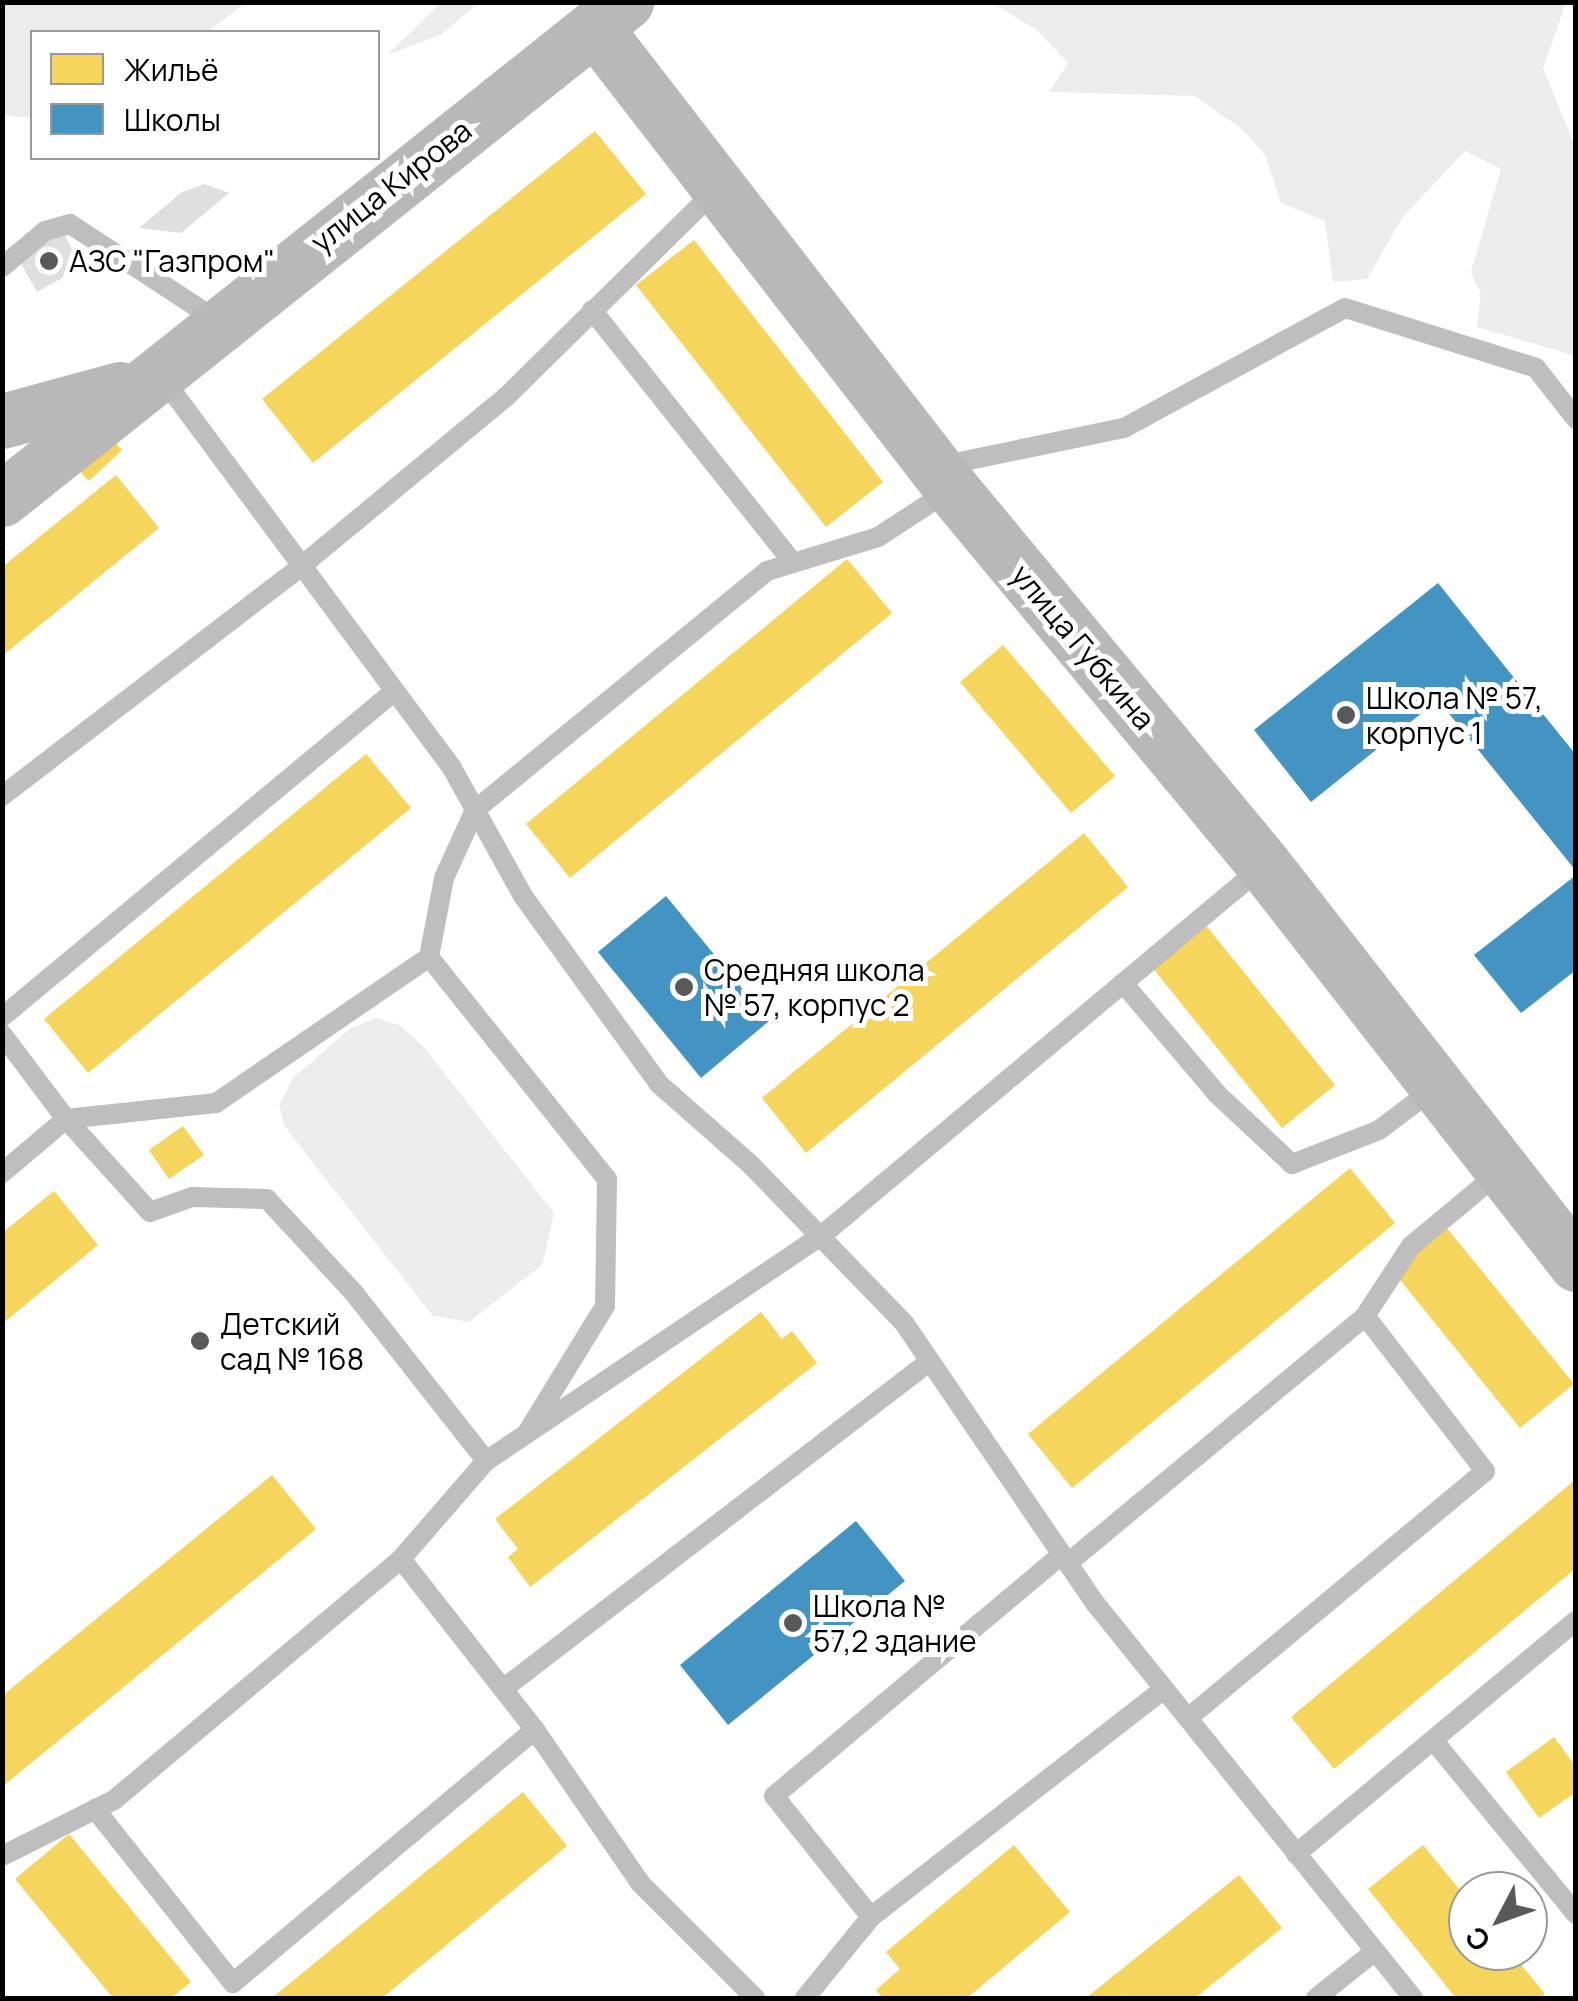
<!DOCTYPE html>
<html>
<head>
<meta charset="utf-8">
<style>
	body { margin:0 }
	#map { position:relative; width:1578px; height:2001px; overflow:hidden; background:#fff; font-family:Manrope,sans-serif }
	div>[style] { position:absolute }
	.green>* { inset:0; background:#ececec }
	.homes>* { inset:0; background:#f6d55c }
	.schools>* { inset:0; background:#4393c3 }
	.building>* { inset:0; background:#dfdfdf }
	.lane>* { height:20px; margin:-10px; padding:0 10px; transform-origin:10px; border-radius:10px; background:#bebebe }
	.secondary>* { height:55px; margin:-27.5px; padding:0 27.5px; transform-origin:27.5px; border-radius:27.5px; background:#b8b8b8 }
	.dots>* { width:28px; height:28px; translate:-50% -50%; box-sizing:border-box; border:5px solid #fff; border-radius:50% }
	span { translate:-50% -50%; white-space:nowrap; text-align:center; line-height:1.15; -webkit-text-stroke:10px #fff; paint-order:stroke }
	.street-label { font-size:30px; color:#000 }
	.poi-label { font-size:30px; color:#000 }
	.left { translate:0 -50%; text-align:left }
	.frame { position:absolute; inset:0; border:5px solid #000; pointer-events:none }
	.legend { position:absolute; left:30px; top:30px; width:350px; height:130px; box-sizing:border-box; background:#fff; border:2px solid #999; margin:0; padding:12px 18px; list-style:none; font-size:30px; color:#000 }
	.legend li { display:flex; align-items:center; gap:20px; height:50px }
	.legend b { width:50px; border:2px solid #999 }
	.north { position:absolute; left:1448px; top:1871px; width:100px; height:100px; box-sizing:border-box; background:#fff; border:2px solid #999; border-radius:50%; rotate:229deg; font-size:28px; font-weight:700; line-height:40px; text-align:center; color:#000 }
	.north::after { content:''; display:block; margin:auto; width:35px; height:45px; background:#595959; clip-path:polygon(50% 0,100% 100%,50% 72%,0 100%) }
</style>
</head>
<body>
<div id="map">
	<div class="green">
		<div style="clip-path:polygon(2px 3px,3px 2px,246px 3px,207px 32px,32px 32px,32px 118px,3px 115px)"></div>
		<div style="clip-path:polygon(441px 3px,478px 3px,442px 34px,387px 55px)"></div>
		<div style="clip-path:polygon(992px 3px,1566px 3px,1543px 68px,1575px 146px,1575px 365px,1572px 355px,1477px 327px,1481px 294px,1471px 272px,1501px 169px,1465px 151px,1402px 218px,1367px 279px,1333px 282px,1325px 221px,1281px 203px,1265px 155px,1243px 130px,1195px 96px,1049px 92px,1068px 63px,1037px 30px)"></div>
		<div style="clip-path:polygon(376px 1018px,399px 1025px,423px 1046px,554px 1213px,542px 1265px,469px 1322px,433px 1316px,285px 1127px,279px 1106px,293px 1078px,351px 1028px)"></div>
	</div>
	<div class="homes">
		<div style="clip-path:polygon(595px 131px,646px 194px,313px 463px,262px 399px)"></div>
		<div style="clip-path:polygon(694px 240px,883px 482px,826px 527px,636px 285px)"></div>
		<div style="clip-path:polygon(108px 435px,122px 450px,89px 481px,75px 466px)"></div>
		<div style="clip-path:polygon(116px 475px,159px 528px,2px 656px,2px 567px)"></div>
		<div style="clip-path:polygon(847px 559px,892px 613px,570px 878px,526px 824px)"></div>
		<div style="clip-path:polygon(1003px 645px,1115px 776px,1071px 813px,960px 682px)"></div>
		<div style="clip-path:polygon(366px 754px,411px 808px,88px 1073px,44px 1019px)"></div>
		<div style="clip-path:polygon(1084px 833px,1128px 887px,806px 1153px,762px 1098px)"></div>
		<div style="clip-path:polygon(1204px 923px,1335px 1085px,1282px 1128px,1151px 966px)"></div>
		<div style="clip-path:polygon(183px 1126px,204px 1155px,169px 1179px,149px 1150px)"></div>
		<div style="clip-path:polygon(1350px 1168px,1395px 1223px,1072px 1488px,1028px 1434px)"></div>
		<div style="clip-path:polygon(54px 1191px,98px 1245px,2px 1324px,2px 1233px)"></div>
		<div style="clip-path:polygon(1442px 1222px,1574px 1384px,1520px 1428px,1388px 1265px)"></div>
		<div style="clip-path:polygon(761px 1312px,782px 1339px,792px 1331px,817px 1363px,530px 1587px,508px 1557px,518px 1549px,495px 1519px)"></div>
		<div style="clip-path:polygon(272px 1475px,316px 1529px,2px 1787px,2px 1696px)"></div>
		<div style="clip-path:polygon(1576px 1479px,1576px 1568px,1334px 1769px,1291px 1717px)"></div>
		<div style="clip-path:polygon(1554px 1737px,1576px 1767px,1576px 1792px,1539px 1818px,1506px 1772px)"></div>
		<div style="clip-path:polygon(523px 1792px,567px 1846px,382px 1998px,272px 1998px)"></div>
		<div style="clip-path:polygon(69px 1834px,191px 1982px,171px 1998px,113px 1998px,15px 1879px)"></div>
		<div style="clip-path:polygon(1014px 1845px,1070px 1912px,967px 1998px,883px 1998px,876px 1990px,900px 1969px,886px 1952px)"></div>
		<div style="clip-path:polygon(1423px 1845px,1468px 1900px,1468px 1951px,1510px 1951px,1545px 1994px,1539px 1998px,1456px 1998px,1368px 1889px)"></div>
		<div style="clip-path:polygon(1239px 1875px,1282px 1928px,1195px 1998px,1086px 1998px)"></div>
	</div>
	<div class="schools">
		<div style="clip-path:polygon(1438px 583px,1576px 755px,1576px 871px,1438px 700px,1311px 802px,1254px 730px)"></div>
		<div style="clip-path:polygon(1576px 875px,1576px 970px,1521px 1013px,1474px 955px)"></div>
		<div style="clip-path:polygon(666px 896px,769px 1021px,701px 1078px,598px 952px)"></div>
		<div style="clip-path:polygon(856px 1521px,905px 1581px,728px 1725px,680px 1665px)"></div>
	</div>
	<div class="building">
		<div style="clip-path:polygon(205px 184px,229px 193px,181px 233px,139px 228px,182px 192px)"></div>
		<div style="clip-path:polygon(62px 230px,82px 267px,37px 292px,16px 255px)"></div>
	</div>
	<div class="lane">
		<div style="left:2px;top:267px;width:56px;rotate:-39.9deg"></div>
		<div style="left:45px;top:231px;width:26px;rotate:-16deg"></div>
		<div style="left:70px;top:224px;width:179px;rotate:33.2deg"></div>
		<div style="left:592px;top:310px;width:323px;rotate:51.5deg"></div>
		<div style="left:161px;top:376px;width:488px;rotate:53.4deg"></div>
		<div style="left:452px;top:768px;width:146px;rotate:61deg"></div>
		<div style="left:523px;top:896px;width:232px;rotate:54.1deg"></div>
		<div style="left:659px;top:1084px;width:120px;rotate:41.3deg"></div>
		<div style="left:749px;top:1163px;width:223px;rotate:45.9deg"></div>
		<div style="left:904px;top:1323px;width:339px;rotate:55.7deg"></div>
		<div style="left:1095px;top:1603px;width:507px;rotate:51.16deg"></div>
		<div style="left:940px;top:466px;width:188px;rotate:-11.7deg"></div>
		<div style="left:1124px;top:428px;width:251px;rotate:-28.5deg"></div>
		<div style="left:1345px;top:308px;width:200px;rotate:17.4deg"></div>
		<div style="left:1536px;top:368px;width:65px;rotate:51.9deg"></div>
		<div style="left:2px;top:796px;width:374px;rotate:-37.5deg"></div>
		<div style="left:299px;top:568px;width:268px;rotate:-39.6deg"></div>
		<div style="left:506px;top:397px;width:295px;rotate:-44.6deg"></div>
		<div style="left:429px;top:957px;width:80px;rotate:-79.2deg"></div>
		<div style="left:444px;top:878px;width:75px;rotate:-65.5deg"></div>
		<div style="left:475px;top:810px;width:377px;rotate:-39.3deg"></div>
		<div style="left:767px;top:571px;width:116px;rotate:-17deg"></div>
		<div style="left:878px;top:537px;width:86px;rotate:-33.1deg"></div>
		<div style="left:1123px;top:983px;width:145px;rotate:49.7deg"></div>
		<div style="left:1217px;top:1094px;width:103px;rotate:43deg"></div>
		<div style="left:1292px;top:1164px;width:93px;rotate:-21.3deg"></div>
		<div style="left:1379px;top:1130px;width:71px;rotate:-37deg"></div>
		<div style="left:2px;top:1017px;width:506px;rotate:-39.7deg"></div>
		<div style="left:2px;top:1034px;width:106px;rotate:53deg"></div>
		<div style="left:66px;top:1119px;width:151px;rotate:-6.1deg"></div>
		<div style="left:216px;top:1103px;width:258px;rotate:-34.4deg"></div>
		<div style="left:429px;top:957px;width:285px;rotate:51.3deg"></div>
		<div style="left:607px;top:1179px;width:127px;rotate:90.9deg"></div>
		<div style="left:605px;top:1306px;width:147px;rotate:121.6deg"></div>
		<div style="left:2px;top:1173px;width:84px;rotate:-40.2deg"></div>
		<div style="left:66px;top:1119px;width:125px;rotate:47.9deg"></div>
		<div style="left:150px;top:1212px;width:45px;rotate:-19.7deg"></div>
		<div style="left:192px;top:1197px;width:75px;rotate:1.5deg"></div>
		<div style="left:267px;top:1199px;width:128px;rotate:47.2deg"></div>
		<div style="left:354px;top:1293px;width:214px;rotate:51.8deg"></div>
		<div style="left:401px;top:1559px;width:217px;rotate:51.9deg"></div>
		<div style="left:535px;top:1730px;width:186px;rotate:55.5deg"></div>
		<div style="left:640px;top:1883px;width:163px;rotate:45deg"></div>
		<div style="left:1068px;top:1563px;width:386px;rotate:-39.7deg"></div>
		<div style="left:503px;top:1689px;width:538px;rotate:-37.53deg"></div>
		<div style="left:1188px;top:1718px;width:386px;rotate:-39.7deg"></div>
		<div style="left:1485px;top:1471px;width:196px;rotate:-127.7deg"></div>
		<div style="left:1365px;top:1316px;width:84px;rotate:-56.7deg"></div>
		<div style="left:1411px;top:1246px;width:117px;rotate:-39.8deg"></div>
		<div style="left:1433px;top:1740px;width:225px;rotate:50.6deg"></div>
		<div style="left:95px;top:1809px;width:222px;rotate:51.6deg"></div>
		<div style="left:233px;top:1983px;width:394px;rotate:-40deg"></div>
		<div style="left:1296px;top:1854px;width:364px;rotate:-39.8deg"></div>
		<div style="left:2px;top:1856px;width:125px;rotate:-26.6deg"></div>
		<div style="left:114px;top:1800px;width:375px;rotate:-40deg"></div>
		<div style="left:401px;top:1559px;width:130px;rotate:-49.1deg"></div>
		<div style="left:486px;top:1461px;width:404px;rotate:-33.9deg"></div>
		<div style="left:821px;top:1236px;width:575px;rotate:-39.92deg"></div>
		<div style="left:871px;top:1917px;width:155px;rotate:-128.7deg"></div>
		<div style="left:774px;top:1796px;width:376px;rotate:-40deg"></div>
		<div style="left:805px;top:1998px;width:104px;rotate:-50.8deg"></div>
		<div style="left:871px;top:1917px;width:371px;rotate:-37.9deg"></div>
		<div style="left:1316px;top:1998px;width:74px;rotate:-38.4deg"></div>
	</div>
	<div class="secondary">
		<div style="left:595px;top:28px;width:583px;rotate:52.25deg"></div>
		<div style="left:952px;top:489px;width:489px;rotate:50.3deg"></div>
		<div style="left:1264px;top:865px;width:507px;rotate:51.98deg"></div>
		<div style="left:2px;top:421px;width:122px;rotate:-15.2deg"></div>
		<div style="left:2px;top:499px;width:798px;rotate:-38.54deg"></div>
	</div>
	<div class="dots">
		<div style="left:49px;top:261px;background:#595959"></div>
		<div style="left:1346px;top:715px;background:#595959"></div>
		<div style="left:684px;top:987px;background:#595959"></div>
		<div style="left:200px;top:1341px;background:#595959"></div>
		<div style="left:793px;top:1623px;background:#595959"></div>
	</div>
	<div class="street-label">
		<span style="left:391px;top:186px;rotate:-38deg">улица Кирова</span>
		<span style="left:1083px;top:647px;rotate:50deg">улица Губкина</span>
	</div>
	<div class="poi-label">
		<span class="left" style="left:69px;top:261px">АЗС "Газпром"</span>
		<span class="left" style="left:1366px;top:715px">Школа № 57,<br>корпус 1</span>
		<span class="left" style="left:704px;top:987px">Средняя школа<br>№ 57, корпус 2</span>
		<span class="left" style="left:220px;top:1341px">Детский<br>сад № 168</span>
		<span class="left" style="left:813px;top:1623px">Школа №<br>57,2 здание</span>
	</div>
	<div class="frame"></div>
	<ul class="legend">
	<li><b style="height:28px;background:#f6d55c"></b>Жильё</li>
	<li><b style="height:28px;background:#4393c3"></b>Школы</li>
	</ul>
	<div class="north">С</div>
</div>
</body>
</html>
